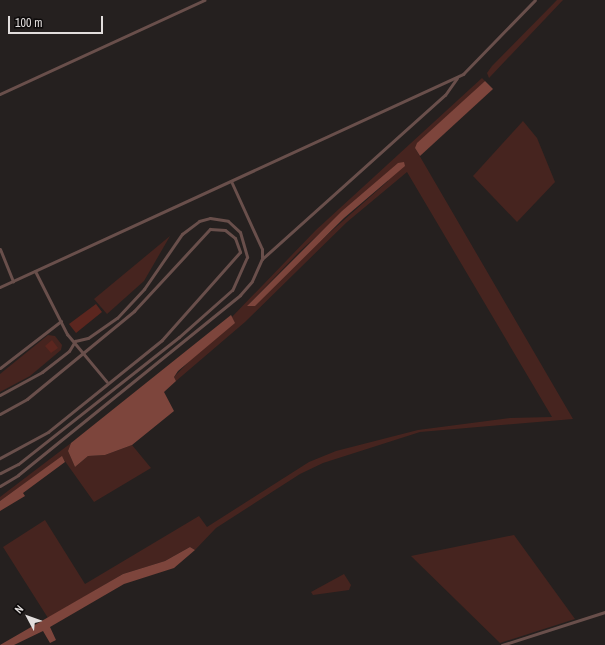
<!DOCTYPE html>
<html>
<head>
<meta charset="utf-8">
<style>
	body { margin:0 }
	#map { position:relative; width:605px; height:645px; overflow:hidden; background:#25201f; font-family:"Archivo Narrow",sans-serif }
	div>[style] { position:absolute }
	.green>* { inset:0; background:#46241f }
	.forest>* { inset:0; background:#7d453c }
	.building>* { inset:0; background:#5b261f }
	.service>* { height:3px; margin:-1.5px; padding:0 1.5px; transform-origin:1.5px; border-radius:1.5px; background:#694f4b }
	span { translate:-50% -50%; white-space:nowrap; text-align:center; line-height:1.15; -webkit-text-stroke:3px #0d0a0a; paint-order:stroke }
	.north { position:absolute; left:8px; top:597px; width:40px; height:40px; -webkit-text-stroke:3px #0d0a0a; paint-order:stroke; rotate:311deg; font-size:11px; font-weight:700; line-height:16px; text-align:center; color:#e2dedd }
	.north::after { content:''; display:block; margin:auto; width:14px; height:18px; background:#e2dedd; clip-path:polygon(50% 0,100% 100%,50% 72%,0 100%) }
	.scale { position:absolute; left:8px; top:16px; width:95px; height:18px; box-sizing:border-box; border:2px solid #e2dedd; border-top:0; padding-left:5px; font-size:12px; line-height:14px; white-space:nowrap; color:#e2dedd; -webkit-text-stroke:3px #0d0a0a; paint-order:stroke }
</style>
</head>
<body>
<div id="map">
	<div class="green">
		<div style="clip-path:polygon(557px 0,563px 0,489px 78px,487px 73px,492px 66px)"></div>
		<div style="clip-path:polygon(evenodd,482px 78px,485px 81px,415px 148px,573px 419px,420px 432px,323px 463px,300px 474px,216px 528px,195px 550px,190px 547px,165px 561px,123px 574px,48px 618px,3px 547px,45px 520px,85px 584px,199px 516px,207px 527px,309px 462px,336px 451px,418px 430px,510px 418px,552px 417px,407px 172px,347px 222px,245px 322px,176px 381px,174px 377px,316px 230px,482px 78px,386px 174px,388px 181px,247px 306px,300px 251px,386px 174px)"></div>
		<div style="clip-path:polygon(523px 121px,537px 138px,555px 182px,517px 222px,473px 176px)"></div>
		<div style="clip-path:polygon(170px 236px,144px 281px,107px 314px,94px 299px)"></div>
		<div style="clip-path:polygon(48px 335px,55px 336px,62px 345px,61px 350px,30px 376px,0 392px,0 374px)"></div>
		<div style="clip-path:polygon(71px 443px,68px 451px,75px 467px,88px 456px,105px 455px,132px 445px,151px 468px,94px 502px,62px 457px,0 501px,0 497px)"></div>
		<div style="clip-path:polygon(514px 535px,575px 619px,500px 643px,411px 556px)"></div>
		<div style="clip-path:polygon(344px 574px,351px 585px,349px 590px,313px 595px,311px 592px)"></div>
	</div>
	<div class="forest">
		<div style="clip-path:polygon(485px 81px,493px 89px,420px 156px,415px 148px,417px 143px)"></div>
		<div style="clip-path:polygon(404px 162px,405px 166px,344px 218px,255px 306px,247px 306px,342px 211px,398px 163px)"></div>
		<div style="clip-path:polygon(231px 315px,235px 323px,178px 371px,174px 377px,176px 381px,164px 392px,174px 411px,132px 445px,105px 455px,88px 456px,75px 467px,68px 451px,71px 443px)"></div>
		<div style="clip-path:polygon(62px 456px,65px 462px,23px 493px,25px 496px,0 511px,0 501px)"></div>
		<div style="clip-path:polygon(190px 547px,195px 550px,174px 568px,124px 584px,50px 627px,56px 640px,50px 643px,43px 631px,14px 645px,0 645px,123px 574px,165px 561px)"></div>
	</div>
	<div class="building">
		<div style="clip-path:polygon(96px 304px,102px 312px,76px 333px,69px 324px)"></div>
		<div style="clip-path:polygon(52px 340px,58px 348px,51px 353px,45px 346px)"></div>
	</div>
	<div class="service">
		<div style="left:0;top:94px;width:225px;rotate:-24.7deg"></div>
		<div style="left:231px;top:181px;width:75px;rotate:65.5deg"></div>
		<div style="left:262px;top:249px;width:10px;rotate:90deg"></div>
		<div style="left:262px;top:259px;width:246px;rotate:-41.9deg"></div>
		<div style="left:445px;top:95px;width:21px;rotate:-55deg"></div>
		<div style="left:0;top:249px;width:35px;rotate:68deg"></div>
		<div style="left:35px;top:271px;width:71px;rotate:63.1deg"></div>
		<div style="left:67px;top:334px;width:62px;rotate:50.2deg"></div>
		<div style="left:0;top:287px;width:510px;rotate:-24.7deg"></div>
		<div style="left:463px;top:74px;width:103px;rotate:-45.8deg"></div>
		<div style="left:0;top:368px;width:77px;rotate:-37.6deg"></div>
		<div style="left:0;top:395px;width:48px;rotate:-28.7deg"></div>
		<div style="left:42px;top:372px;width:34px;rotate:-38deg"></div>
		<div style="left:69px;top:351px;width:12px;rotate:-59deg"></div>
		<div style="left:75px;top:341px;width:13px;rotate:-13deg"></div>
		<div style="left:88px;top:338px;width:35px;rotate:-35deg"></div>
		<div style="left:117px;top:318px;width:40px;rotate:-47deg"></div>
		<div style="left:144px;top:289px;width:67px;rotate:-55.4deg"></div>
		<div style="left:182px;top:234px;width:21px;rotate:-37deg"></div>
		<div style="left:199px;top:221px;width:11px;rotate:-15deg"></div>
		<div style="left:210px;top:218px;width:18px;rotate:9deg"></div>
		<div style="left:228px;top:221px;width:16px;rotate:43deg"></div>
		<div style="left:240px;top:232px;width:26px;rotate:74deg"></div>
		<div style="left:247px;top:257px;width:36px;rotate:114deg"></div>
		<div style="left:232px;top:290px;width:71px;rotate:138.4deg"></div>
		<div style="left:179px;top:337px;width:205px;rotate:141.7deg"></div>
		<div style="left:18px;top:464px;width:20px;rotate:153deg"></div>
		<div style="left:0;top:414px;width:31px;rotate:-29deg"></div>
		<div style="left:27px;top:399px;width:139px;rotate:-39.4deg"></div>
		<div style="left:134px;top:311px;width:112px;rotate:-47.2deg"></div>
		<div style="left:210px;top:229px;width:15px;rotate:4deg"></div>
		<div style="left:225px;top:230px;width:13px;rotate:39deg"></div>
		<div style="left:235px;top:238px;width:15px;rotate:70deg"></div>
		<div style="left:240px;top:252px;width:118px;rotate:131.6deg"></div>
		<div style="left:162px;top:340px;width:146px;rotate:141.1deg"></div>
		<div style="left:48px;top:432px;width:55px;rotate:151.6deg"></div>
		<div style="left:0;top:486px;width:21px;rotate:-31deg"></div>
		<div style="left:18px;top:475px;width:286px;rotate:-39deg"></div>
		<div style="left:240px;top:295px;width:18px;rotate:-49deg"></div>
		<div style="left:252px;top:281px;width:24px;rotate:-66deg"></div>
		<div style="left:502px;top:645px;width:108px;rotate:-17.8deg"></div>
	</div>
	<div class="north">N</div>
	<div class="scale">100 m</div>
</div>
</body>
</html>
